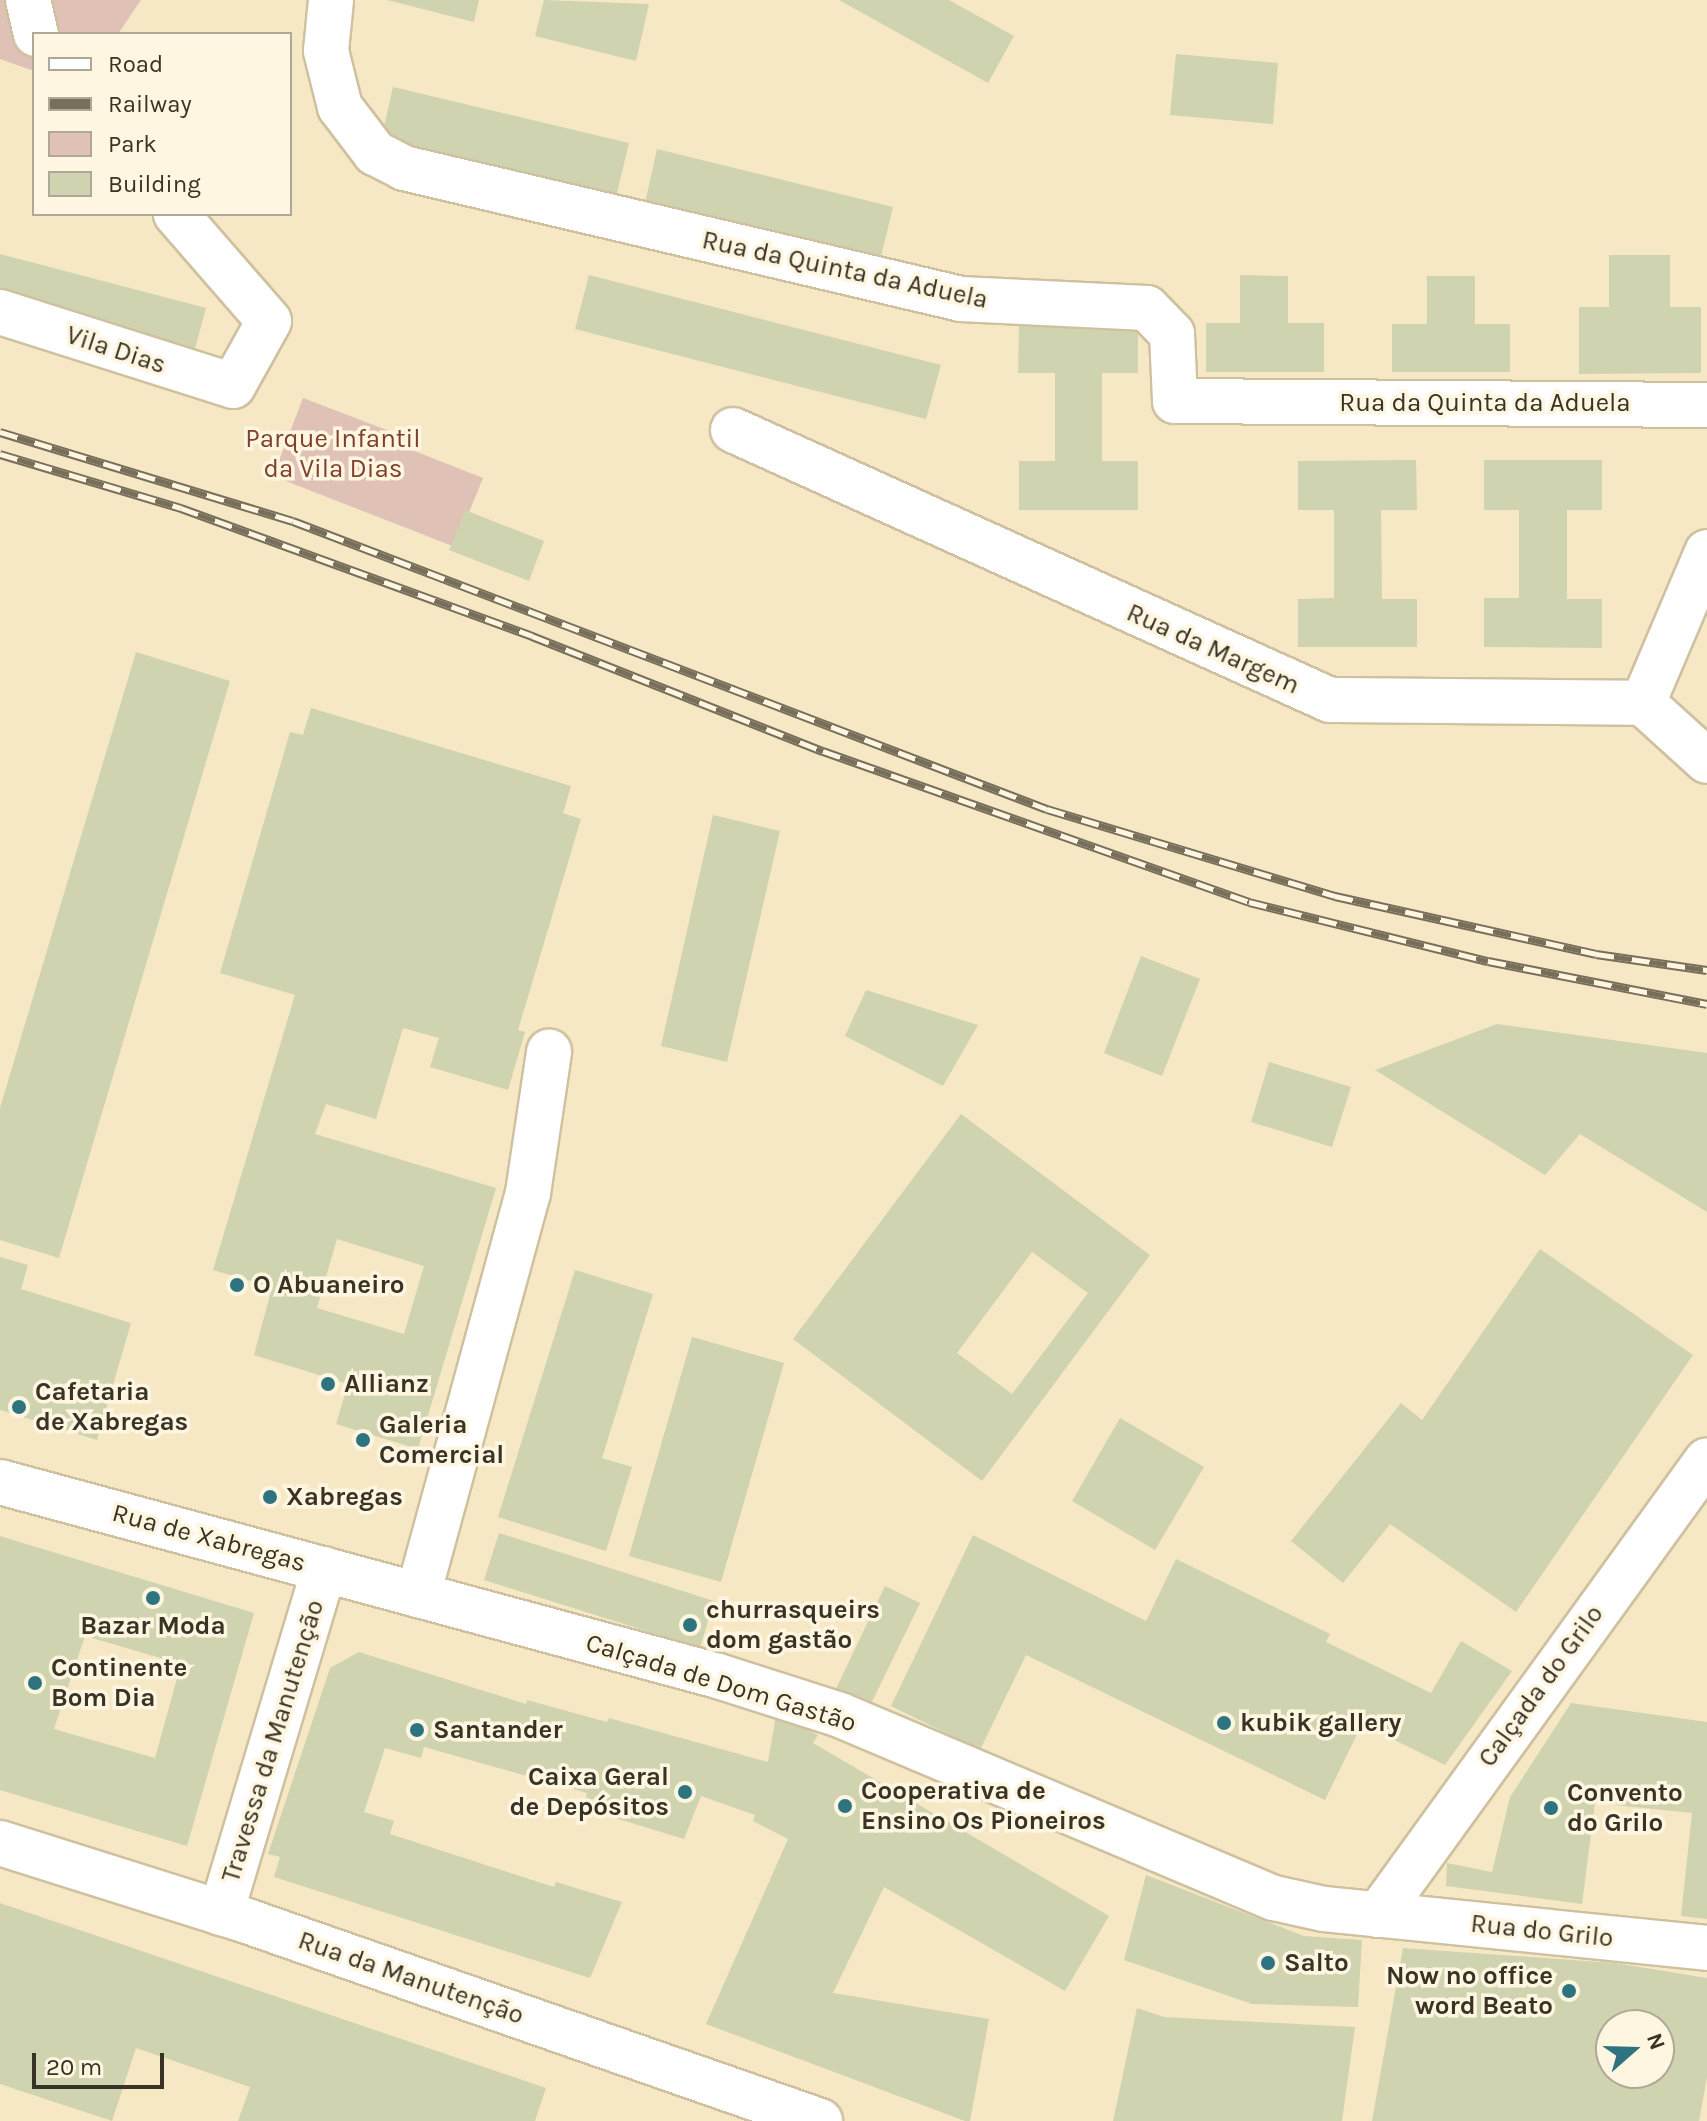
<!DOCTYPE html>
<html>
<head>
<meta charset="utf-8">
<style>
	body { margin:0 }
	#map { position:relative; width:1707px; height:2121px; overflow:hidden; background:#f7e8c5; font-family:Karla,sans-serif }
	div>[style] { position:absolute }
	.green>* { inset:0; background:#dfc1b6 }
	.building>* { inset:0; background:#cfd3af }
	.roads { filter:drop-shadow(2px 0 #cfc19f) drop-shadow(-2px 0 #cfc19f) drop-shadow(0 2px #cfc19f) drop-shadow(0 -2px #cfc19f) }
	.minor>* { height:44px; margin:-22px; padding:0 22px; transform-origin:22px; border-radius:22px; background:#fff }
	.rail>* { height:9px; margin-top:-4.5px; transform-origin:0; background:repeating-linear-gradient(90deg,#fff6e1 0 18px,#776f5a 0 36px); box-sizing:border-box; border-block:2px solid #776f5a }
	.dots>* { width:22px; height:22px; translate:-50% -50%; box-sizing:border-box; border:4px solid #fff6e1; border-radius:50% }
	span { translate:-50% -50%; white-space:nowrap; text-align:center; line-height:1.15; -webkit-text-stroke:7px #fff6e1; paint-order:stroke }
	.street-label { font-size:26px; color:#383325 }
	.park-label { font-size:26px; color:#7f412b }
	.poi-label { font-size:26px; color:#383325; font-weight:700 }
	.left { translate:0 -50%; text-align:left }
	.right { translate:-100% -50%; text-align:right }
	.legend { position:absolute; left:32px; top:32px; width:260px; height:184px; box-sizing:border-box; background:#fff6e1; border:2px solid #afa896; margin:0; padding:10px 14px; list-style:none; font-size:24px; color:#383325 }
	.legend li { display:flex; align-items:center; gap:16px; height:40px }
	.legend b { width:40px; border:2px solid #afa896 }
	.north { position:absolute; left:1595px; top:2009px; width:80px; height:80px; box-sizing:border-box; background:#fff6e1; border:2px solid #afa896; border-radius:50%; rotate:70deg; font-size:22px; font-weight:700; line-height:32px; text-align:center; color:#383325 }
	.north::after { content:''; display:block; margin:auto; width:28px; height:36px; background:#2d7480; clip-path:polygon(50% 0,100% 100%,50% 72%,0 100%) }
	.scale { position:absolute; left:32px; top:2053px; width:132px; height:36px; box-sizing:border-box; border:4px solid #383325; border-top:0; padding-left:10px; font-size:24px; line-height:28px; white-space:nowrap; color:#383325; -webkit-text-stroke:6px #fff6e1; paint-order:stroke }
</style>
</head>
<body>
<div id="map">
	<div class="green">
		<div style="clip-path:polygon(0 0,141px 0,118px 34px,34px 34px,34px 71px,0 59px)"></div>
		<div style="clip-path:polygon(303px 398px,405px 437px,402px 446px,483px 478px,455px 547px,273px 476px)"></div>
	</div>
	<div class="building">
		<div style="clip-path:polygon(387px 0,479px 0,474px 22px)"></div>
		<div style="clip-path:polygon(544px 0,649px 4px,636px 61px,535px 36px)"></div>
		<div style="clip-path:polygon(839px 0,949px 0,1014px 36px,988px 83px)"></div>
		<div style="clip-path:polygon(1176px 54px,1278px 63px,1273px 124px,1170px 115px)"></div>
		<div style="clip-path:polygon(393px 87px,629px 143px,616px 197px,381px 140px)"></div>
		<div style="clip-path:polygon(657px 149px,893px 207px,880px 261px,645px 203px)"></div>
		<div style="clip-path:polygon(0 254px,206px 308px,194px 352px,0 301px)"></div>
		<div style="clip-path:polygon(1609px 255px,1670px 255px,1670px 307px,1701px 307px,1701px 373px,1579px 374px,1579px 307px,1609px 307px)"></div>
		<div style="clip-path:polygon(589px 275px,941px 365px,926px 419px,575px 329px)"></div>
		<div style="clip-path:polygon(1240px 275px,1288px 276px,1288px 323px,1324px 323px,1324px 372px,1206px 372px,1206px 323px,1240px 323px)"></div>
		<div style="clip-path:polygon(1427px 276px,1475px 276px,1475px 324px,1510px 324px,1510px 372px,1392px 372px,1392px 324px,1427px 324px)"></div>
		<div style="clip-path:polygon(1019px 323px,1138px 323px,1138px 373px,1102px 373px,1102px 461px,1138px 461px,1138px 510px,1019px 510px,1019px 461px,1055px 461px,1055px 373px,1018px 373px)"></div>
		<div style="clip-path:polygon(1416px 460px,1417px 510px,1381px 510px,1382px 599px,1417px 599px,1417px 647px,1298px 647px,1298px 599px,1334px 598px,1334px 510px,1298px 510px,1298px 461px)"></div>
		<div style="clip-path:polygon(1484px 460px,1602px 460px,1602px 510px,1567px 510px,1567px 599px,1602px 599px,1602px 648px,1484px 647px,1484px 598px,1519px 598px,1519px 510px,1484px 510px)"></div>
		<div style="clip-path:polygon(465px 510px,544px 541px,529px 581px,449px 550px)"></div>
		<div style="clip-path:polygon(136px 652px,230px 681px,59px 1258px,0 1240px,0 1108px)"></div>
		<div style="clip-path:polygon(evenodd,311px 708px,571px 786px,563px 813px,581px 819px,518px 1030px,525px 1032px,508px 1090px,430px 1067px,439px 1038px,403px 1028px,376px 1119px,326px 1104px,315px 1134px,496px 1188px,418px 1449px,336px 1424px,348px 1384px,254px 1355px,272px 1287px,213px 1270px,295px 995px,220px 973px,290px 732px,303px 735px,311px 708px,337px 1239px,424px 1266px,404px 1334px,317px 1308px,337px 1239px)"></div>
		<div style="clip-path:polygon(713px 815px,780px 831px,727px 1062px,661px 1046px)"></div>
		<div style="clip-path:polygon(1141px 956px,1200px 979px,1162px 1076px,1104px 1053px)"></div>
		<div style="clip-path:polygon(866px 990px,978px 1025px,943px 1086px,845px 1036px)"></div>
		<div style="clip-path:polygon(1497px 1024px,1707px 1053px,1707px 1212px,1580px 1134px,1545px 1175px,1375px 1070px)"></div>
		<div style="clip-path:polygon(1269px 1062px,1351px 1087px,1332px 1147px,1251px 1122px)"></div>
		<div style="clip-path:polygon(evenodd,961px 1114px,1150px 1255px,982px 1481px,793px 1339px,961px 1114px,1032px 1252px,1088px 1293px,1012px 1394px,957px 1353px,1032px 1252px)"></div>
		<div style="clip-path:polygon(1540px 1249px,1693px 1355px,1516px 1612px,1390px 1524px,1343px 1583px,1291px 1541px,1401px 1403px,1422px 1420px)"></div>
		<div style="clip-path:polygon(0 1257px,28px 1265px,21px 1289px,131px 1323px,97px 1440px,0 1410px)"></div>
		<div style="clip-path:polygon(575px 1270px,653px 1294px,602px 1458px,632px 1467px,606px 1551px,498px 1517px)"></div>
		<div style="clip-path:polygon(692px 1337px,784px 1363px,721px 1582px,629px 1556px)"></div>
		<div style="clip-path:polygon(1120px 1418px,1204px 1467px,1155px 1550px,1072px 1501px)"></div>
		<div style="clip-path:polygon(499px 1533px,714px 1601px,700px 1648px,484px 1580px)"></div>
		<div style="clip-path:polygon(973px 1535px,1146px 1621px,1176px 1559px,1330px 1634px,1326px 1642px,1431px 1693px,1461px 1641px,1512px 1671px,1445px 1765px,1362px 1724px,1325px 1800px,1026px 1655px,980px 1750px,891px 1706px)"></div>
		<div style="clip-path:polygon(evenodd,0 1536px,254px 1613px,187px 1846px,0 1790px,0 1536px,85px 1636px,181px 1664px,155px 1758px,54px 1729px,85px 1636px)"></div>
		<div style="clip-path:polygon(885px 1586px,920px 1603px,868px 1710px,834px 1693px)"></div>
		<div style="clip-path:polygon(359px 1652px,526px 1704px,527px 1700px,607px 1722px,609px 1718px,768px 1762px,776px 1715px,818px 1735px,813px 1743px,1109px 1916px,1065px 1991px,884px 1887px,833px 1993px,989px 2019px,970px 2121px,965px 2121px,706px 2024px,788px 1839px,753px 1821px,755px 1815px,701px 1796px,684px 1839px,605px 1815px,608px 1803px,586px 1798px,587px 1793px,424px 1747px,421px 1758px,385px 1748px,364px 1812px,394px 1821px,390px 1834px,554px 1887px,556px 1882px,622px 1902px,590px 1978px,274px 1877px,280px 1857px,268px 1854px,330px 1668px)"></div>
		<div style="clip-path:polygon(1571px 1703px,1707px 1722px,1707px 1919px,1681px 1916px,1692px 1813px,1595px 1803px,1582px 1904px,1446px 1886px,1447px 1863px,1492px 1872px,1510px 1797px)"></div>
		<div style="clip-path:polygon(1146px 1875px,1304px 1936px,1362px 1940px,1358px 2007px,1252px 2004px,1124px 1960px)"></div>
		<div style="clip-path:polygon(0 1903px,546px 2088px,535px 2121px,238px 2121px,250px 2087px,136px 2048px,112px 2121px,0 2084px)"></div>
		<div style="clip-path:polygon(evenodd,1403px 1948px,1615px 1963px,1707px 1978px,1707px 2077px,1699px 2121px,1372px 2121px,1403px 1948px,1611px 2025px,1659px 2025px,1659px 2073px,1611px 2073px,1611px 2025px)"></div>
		<div style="clip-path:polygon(1137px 2008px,1164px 2017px,1355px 2027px,1342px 2121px,1113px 2121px)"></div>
	</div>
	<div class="roads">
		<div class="minor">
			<div style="left:28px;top:0;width:35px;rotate:77deg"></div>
			<div style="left:331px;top:0;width:51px;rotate:95.6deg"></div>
			<div style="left:326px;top:51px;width:58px;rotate:76deg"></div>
			<div style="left:340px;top:107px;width:58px;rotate:52.7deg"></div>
			<div style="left:375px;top:153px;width:33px;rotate:27deg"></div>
			<div style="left:404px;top:168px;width:572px;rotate:13.23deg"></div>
			<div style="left:961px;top:299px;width:186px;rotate:2.8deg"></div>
			<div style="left:1147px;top:308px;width:36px;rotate:46deg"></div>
			<div style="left:1172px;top:334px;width:67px;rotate:87.4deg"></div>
			<div style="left:1175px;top:401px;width:532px;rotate:0.43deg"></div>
			<div style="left:0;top:312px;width:244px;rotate:17.6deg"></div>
			<div style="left:233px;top:386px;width:74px;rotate:-61deg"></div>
			<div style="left:269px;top:321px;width:142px;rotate:-131deg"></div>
			<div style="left:733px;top:430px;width:655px;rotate:24.34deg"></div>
			<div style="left:1330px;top:700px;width:313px;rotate:0.5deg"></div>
			<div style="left:1643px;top:703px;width:86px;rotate:42.2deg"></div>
			<div style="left:1643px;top:703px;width:164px;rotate:-67deg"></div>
			<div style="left:0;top:1482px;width:744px;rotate:15.12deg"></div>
			<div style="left:718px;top:1676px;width:128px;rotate:17.7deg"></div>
			<div style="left:840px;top:1715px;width:471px;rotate:22.9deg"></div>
			<div style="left:1274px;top:1898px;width:51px;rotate:12.4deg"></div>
			<div style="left:1324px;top:1909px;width:385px;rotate:5.8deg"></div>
			<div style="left:418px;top:1595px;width:417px;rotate:-74.7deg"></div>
			<div style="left:528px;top:1193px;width:143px;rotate:-81.5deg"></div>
			<div style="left:0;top:1843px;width:259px;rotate:17.5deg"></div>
			<div style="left:247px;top:1921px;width:607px;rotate:19.24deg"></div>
			<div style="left:221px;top:1913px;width:359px;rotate:-73.3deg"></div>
			<div style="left:1378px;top:1915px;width:561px;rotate:-54.13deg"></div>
		</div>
	</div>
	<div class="rail">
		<div style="left:0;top:432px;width:306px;rotate:16.9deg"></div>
		<div style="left:293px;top:521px;width:807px;rotate:20.91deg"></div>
		<div style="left:1047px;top:809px;width:301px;rotate:16.8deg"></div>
		<div style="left:1335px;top:896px;width:267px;rotate:12.5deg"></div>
		<div style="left:1596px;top:954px;width:112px;rotate:8.2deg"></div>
		<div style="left:0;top:454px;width:189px;rotate:16.6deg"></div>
		<div style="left:181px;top:508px;width:374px;rotate:20deg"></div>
		<div style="left:532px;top:636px;width:313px;rotate:21.6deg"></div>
		<div style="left:823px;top:751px;width:452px;rotate:19.5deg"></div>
		<div style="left:1249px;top:902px;width:246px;rotate:13.9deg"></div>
		<div style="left:1488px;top:961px;width:223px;rotate:11.1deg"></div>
	</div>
	<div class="dots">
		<div style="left:237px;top:1285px;background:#2d7480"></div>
		<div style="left:328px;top:1384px;background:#2d7480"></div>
		<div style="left:19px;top:1407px;background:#2d7480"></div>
		<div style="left:363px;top:1440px;background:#2d7480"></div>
		<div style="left:270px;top:1497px;background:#2d7480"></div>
		<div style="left:153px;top:1598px;background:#2d7480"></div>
		<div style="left:690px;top:1625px;background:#2d7480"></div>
		<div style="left:35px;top:1683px;background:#2d7480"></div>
		<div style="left:1224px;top:1723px;background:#2d7480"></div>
		<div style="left:417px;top:1730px;background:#2d7480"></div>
		<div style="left:685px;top:1792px;background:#2d7480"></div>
		<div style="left:845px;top:1806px;background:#2d7480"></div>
		<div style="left:1551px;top:1808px;background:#2d7480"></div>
		<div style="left:1268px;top:1963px;background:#2d7480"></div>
		<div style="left:1569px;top:1991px;background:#2d7480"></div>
	</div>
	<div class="street-label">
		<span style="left:845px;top:270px;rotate:12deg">Rua da Quinta da Aduela</span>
		<span style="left:116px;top:350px;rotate:18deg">Vila Dias</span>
		<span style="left:1485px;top:403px">Rua da Quinta da Aduela</span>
		<span style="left:1213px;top:649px;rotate:24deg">Rua da Margem</span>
		<span style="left:209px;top:1538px;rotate:15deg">Rua de Xabregas</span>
		<span style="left:721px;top:1683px;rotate:17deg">Calçada de Dom Gastão</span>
		<span style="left:1541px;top:1686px;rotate:-54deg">Calçada do Grilo</span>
		<span style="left:273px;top:1741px;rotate:-73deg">Travessa da Manutenção</span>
		<span style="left:1542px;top:1931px;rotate:6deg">Rua do Grilo</span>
		<span style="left:411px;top:1978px;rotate:19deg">Rua da Manutenção</span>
	</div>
	<div class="park-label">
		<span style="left:333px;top:454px">Parque Infantil<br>da Vila Dias</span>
	</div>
	<div class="poi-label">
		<span class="left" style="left:253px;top:1285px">O Abuaneiro</span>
		<span class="left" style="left:344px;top:1384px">Allianz</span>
		<span class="left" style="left:35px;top:1407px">Cafetaria<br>de Xabregas</span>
		<span class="left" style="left:379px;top:1440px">Galeria<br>Comercial</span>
		<span class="left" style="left:286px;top:1497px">Xabregas</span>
		<span class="left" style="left:706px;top:1625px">churrasqueirs<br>dom gastão</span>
		<span style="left:153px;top:1626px">Bazar Moda</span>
		<span class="left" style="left:51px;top:1683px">Continente<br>Bom Dia</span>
		<span class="left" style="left:1240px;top:1723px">kubik gallery</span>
		<span class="left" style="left:433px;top:1730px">Santander</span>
		<span class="right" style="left:669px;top:1792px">Caixa Geral<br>de Depósitos</span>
		<span class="left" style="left:861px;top:1806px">Cooperativa de<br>Ensino Os Pioneiros</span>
		<span class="left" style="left:1567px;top:1808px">Convento<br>do Grilo</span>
		<span class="left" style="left:1284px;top:1963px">Salto</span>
		<span class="right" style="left:1553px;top:1991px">Now no office<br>word Beato</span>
	</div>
	<ul class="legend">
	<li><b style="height:10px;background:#fff"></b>Road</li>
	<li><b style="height:10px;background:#776f5a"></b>Railway</li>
	<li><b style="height:22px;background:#dfc1b6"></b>Park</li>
	<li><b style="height:22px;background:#cfd3af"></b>Building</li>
	</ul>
	<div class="north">N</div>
	<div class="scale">20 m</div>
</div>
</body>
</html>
